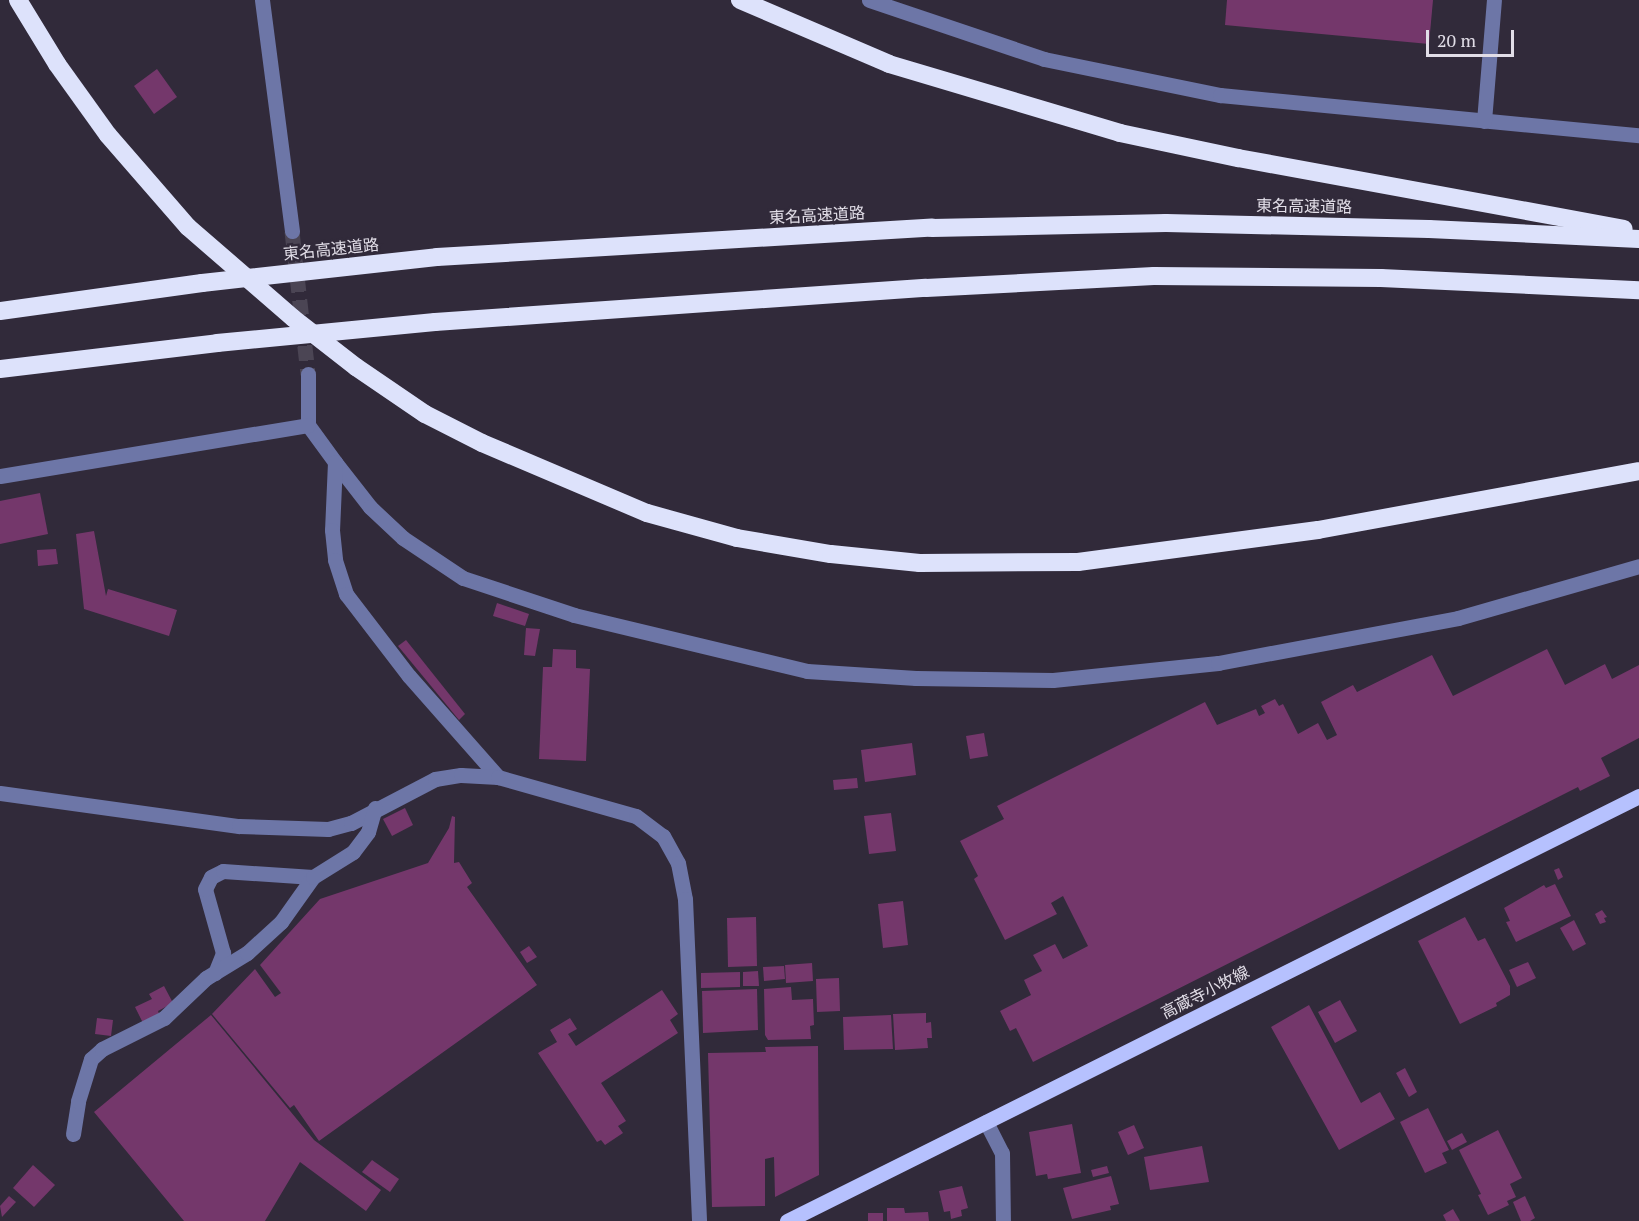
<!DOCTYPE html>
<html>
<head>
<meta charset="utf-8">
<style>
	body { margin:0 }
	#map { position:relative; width:1639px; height:1221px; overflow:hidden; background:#312a3a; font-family:"PT Serif","Noto Sans JP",serif }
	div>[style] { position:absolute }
	.building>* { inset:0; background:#74376b }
	.minor-tunnel>* { height:15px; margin-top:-7.5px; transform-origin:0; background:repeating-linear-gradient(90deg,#4b4554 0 15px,transparent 0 23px) }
	.minor>* { height:15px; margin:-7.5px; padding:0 7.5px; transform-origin:7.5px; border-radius:7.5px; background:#6d76a7 }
	.major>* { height:15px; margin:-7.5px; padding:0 7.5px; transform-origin:7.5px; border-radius:7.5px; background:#b6c1fe }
	.highway>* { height:18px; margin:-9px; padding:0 9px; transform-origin:9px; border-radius:9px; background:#dde2fb }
	.highway-bridge>* { height:18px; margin:-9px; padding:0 9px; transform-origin:9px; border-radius:9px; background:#dde2fb }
	span { translate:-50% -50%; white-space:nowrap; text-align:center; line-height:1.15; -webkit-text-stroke:5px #312a3a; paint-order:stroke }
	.street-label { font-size:16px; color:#e1dde7 }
	.scale { position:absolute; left:1426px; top:30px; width:88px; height:27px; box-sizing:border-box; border:3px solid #e1dde7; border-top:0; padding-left:8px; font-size:18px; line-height:21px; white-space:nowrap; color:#e1dde7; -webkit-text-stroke:4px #312a3a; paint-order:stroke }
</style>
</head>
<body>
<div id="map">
	<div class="building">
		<div style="clip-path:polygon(1227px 0,1433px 0,1429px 44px,1225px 25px)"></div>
		<div style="clip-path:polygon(157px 69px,177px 97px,154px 114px,134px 86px)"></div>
		<div style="clip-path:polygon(40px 493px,48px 534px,0 544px,0 501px)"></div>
		<div style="clip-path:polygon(94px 531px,106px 596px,108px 589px,177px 610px,169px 636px,84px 609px,76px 534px)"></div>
		<div style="clip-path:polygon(56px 549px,58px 564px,38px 566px,37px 550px)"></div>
		<div style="clip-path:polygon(497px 603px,529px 614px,525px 626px,493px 616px)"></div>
		<div style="clip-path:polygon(526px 628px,540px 629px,535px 656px,524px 655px)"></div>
		<div style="clip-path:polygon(406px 640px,465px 714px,459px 720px,398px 646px)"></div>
		<div style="clip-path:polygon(553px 649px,576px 650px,576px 668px,590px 669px,586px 761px,539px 759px,543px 667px,552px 667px)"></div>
		<div style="clip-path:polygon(1547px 649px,1565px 685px,1605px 664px,1612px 679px,1639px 665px,1639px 738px,1601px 758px,1610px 776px,1580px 791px,1578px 787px,1033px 1062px,1016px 1028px,1010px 1031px,1000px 1011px,1031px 995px,1024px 980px,1042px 971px,1033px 955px,1055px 944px,1063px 959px,1088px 946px,1063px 896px,1051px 903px,1057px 914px,1005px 940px,974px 879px,978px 876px,960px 841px,1004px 819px,997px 806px,1205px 702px,1217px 725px,1256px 709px,1259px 716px,1265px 713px,1261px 706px,1275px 699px,1279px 706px,1283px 704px,1298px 734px,1318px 723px,1327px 740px,1337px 735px,1321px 702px,1353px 685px,1357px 692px,1432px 655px,1453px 696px)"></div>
		<div style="clip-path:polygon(984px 733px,988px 756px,970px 759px,966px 736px)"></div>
		<div style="clip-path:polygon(912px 743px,916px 775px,865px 782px,861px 750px)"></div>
		<div style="clip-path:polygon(857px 778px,858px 788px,834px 790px,833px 780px)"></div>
		<div style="clip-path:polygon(405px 808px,413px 825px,392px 836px,383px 819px)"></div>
		<div style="clip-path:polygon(891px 813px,896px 851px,869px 854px,864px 816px)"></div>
		<div style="clip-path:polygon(452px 816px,455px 817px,454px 863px,459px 862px,472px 883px,467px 887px,537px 985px,319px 1141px,294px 1105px,290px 1108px,212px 1014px,255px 969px,275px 997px,281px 993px,260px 965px,320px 899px,428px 863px,449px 828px)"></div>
		<div style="clip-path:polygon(1559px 868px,1563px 877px,1558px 880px,1554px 870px)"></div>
		<div style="clip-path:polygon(1555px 884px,1571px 916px,1516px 942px,1506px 922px,1510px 921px,1504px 908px,1544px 885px,1546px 888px)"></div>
		<div style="clip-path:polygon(903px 901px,908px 945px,883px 948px,878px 904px)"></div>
		<div style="clip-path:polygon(1602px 910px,1607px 917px,1604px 918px,1606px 922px,1600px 924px,1595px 914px)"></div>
		<div style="clip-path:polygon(756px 917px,757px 966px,728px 967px,727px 918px)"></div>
		<div style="clip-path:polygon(1465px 917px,1478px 941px,1485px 938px,1510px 986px,1510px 995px,1496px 1003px,1497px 1006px,1460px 1024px,1418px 941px)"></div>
		<div style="clip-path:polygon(1574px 920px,1586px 944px,1573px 951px,1560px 928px)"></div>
		<div style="clip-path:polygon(529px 946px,537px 957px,527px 963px,520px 952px)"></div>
		<div style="clip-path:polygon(1528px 962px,1536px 978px,1517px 987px,1509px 970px)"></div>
		<div style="clip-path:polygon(812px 963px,813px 981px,786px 983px,785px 965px)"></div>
		<div style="clip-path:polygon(784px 966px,785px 979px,764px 981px,763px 967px)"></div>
		<div style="clip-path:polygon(758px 971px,759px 986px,743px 986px,743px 972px)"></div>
		<div style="clip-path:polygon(740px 972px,740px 987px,701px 988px,701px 973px)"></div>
		<div style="clip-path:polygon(839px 978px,840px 1011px,817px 1012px,816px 979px)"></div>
		<div style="clip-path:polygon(164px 986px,173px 1003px,158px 1011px,160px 1016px,143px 1023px,135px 1007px,152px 999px,149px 994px)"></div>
		<div style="clip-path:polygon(791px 987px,792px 1000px,813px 999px,814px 1025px,810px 1026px,811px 1039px,768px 1040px,765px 1035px,764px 989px)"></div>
		<div style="clip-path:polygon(757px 989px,758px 1030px,703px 1033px,702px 991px)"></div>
		<div style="clip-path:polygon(662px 990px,678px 1014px,670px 1020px,678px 1033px,601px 1083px,626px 1121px,618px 1126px,623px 1133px,605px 1145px,601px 1140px,597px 1142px,538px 1053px,557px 1042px,550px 1030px,570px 1018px,577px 1029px,568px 1034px,576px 1046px)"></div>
		<div style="clip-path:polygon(1340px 1000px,1357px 1031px,1335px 1043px,1318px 1012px)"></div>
		<div style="clip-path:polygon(1309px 1005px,1361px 1103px,1380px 1092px,1395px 1119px,1339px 1150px,1271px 1027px)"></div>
		<div style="clip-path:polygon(926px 1013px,926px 1023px,931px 1022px,932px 1038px,927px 1038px,928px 1048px,895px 1050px,893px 1014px)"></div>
		<div style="clip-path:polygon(211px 1015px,314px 1140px,381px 1190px,366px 1211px,300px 1162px,265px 1221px,184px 1221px,94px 1112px)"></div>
		<div style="clip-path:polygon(891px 1015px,893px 1049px,844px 1050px,843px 1017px)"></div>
		<div style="clip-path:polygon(97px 1018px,113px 1020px,111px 1036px,95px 1034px)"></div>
		<div style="clip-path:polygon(818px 1046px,819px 1175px,775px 1197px,774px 1157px,765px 1159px,765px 1206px,712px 1207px,708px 1053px,766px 1052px,765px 1047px)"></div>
		<div style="clip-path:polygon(1405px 1068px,1417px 1092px,1409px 1097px,1396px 1073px)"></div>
		<div style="clip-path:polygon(1428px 1108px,1449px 1150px,1442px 1153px,1447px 1163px,1425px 1173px,1400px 1122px)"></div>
		<div style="clip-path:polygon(1072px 1124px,1081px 1173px,1048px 1179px,1047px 1174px,1036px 1176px,1029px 1132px)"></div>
		<div style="clip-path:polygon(1134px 1125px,1144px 1148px,1128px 1155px,1118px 1132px)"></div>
		<div style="clip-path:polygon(1498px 1130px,1522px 1178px,1510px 1184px,1516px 1197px,1507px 1201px,1509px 1205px,1488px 1215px,1478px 1195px,1481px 1194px,1459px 1150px)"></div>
		<div style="clip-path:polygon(1462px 1133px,1467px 1142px,1452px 1150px,1447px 1141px)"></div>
		<div style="clip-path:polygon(1202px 1146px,1209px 1182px,1150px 1190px,1144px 1157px)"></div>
		<div style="clip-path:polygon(372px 1160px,399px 1179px,390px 1192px,362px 1172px)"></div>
		<div style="clip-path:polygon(33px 1165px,55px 1185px,34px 1207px,13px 1188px)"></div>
		<div style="clip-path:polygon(1107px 1166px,1109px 1173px,1093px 1177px,1091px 1170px)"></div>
		<div style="clip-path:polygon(1111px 1176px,1119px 1204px,1110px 1206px,1111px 1210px,1072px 1219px,1063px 1188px)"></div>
		<div style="clip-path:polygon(962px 1186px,968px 1208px,961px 1210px,962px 1216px,951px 1219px,950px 1211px,944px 1212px,939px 1191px)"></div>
		<div style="clip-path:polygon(9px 1196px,16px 1202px,2px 1217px,0 1206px)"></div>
		<div style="clip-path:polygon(1525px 1196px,1535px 1218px,1530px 1221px,1521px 1221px,1513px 1202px)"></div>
		<div style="clip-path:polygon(887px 1208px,904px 1208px,905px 1213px,928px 1212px,929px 1221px,887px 1221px)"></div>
		<div style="clip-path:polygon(1453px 1209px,1460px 1221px,1446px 1221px,1443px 1215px)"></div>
		<div style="clip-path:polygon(868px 1213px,883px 1213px,883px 1221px,868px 1221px)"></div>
	</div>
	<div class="minor-tunnel">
		<div style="left:292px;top:231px;width:144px;rotate:83.6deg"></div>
	</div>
	<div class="minor">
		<div style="left:262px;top:0;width:233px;rotate:82.6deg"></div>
		<div style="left:869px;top:0;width:185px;rotate:18.6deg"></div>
		<div style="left:1044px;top:59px;width:180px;rotate:11.6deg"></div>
		<div style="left:1220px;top:95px;width:421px;rotate:5.5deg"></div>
		<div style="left:1484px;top:121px;width:121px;rotate:-85.3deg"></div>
		<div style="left:308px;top:374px;width:51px;rotate:90deg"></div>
		<div style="left:308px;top:425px;width:46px;rotate:53.9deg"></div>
		<div style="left:335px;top:462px;width:57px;rotate:52.1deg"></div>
		<div style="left:370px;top:507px;width:45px;rotate:43.2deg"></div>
		<div style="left:403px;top:538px;width:72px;rotate:33.7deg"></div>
		<div style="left:463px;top:578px;width:117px;rotate:18.4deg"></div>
		<div style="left:574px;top:615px;width:240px;rotate:13.5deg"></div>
		<div style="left:807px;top:671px;width:109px;rotate:3.7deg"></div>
		<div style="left:916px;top:678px;width:137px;rotate:0.8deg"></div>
		<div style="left:1053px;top:680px;width:166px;rotate:-5.9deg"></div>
		<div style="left:1218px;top:663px;width:244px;rotate:-10.6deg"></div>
		<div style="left:1458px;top:618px;width:188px;rotate:-16deg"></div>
		<div style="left:335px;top:462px;width:68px;rotate:92.5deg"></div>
		<div style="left:332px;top:530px;width:30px;rotate:84deg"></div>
		<div style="left:335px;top:560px;width:36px;rotate:72deg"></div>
		<div style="left:346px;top:594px;width:103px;rotate:52.5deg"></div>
		<div style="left:409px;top:676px;width:135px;rotate:48.6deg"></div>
		<div style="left:0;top:476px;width:312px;rotate:-9.4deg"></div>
		<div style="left:0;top:793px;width:241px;rotate:7.9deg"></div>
		<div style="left:239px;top:826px;width:89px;rotate:1.9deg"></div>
		<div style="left:328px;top:829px;width:24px;rotate:-15deg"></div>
		<div style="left:351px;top:823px;width:95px;rotate:-27.6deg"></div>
		<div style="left:435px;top:779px;width:26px;rotate:-9deg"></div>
		<div style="left:461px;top:775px;width:37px;rotate:3deg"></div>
		<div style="left:498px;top:777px;width:143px;rotate:15.8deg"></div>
		<div style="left:636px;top:816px;width:34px;rotate:37deg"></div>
		<div style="left:663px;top:836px;width:31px;rotate:61deg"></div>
		<div style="left:678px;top:863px;width:37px;rotate:79deg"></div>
		<div style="left:685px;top:899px;width:322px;rotate:87.5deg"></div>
		<div style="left:215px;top:973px;width:22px;rotate:-68deg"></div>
		<div style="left:223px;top:953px;width:66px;rotate:-105.7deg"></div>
		<div style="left:205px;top:889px;width:13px;rotate:-63deg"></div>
		<div style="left:211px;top:877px;width:13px;rotate:-27deg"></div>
		<div style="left:223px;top:871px;width:90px;rotate:3.8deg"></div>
		<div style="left:986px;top:1122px;width:35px;rotate:63deg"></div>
		<div style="left:1002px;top:1153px;width:68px;rotate:89.2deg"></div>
		<div style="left:73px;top:1134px;width:33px;rotate:-81deg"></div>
		<div style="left:78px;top:1101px;width:44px;rotate:-72.8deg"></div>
		<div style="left:91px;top:1059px;width:15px;rotate:-42deg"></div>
		<div style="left:102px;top:1049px;width:69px;rotate:-26.6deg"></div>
		<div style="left:164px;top:1018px;width:58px;rotate:-43.6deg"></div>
		<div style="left:206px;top:978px;width:48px;rotate:-31.4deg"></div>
		<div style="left:247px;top:953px;width:46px;rotate:-42.4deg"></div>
		<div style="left:281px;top:922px;width:55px;rotate:-54.6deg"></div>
		<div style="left:313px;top:877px;width:47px;rotate:-32deg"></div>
		<div style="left:353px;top:852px;width:25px;rotate:-53deg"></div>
		<div style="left:368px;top:832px;width:25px;rotate:-74deg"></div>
	</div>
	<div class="major">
		<div style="left:787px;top:1221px;width:952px;rotate:-26.51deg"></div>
	</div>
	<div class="highway">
		<div style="left:740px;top:0;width:162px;rotate:23.2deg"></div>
		<div style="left:889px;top:64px;width:241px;rotate:16.6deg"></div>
		<div style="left:1120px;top:133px;width:121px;rotate:12deg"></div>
		<div style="left:1238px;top:158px;width:392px;rotate:10.4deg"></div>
		<div style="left:0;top:311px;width:204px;rotate:-7.9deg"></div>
		<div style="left:202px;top:283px;width:236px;rotate:-6.3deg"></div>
		<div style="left:437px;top:257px;width:496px;rotate:-3.4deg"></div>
		<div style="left:932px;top:228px;width:234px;rotate:-1.2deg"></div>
		<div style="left:1166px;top:223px;width:263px;rotate:1.3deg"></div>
		<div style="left:1429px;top:229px;width:210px;rotate:2.7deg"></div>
		<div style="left:0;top:369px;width:219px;rotate:-6.8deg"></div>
		<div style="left:217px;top:343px;width:219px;rotate:-5.5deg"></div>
		<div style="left:435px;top:322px;width:492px;rotate:-4deg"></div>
		<div style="left:926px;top:288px;width:228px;rotate:-3deg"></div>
		<div style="left:1154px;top:276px;width:227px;rotate:0.5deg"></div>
		<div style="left:1381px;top:278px;width:258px;rotate:2.7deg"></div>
		<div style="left:482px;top:443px;width:179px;rotate:23deg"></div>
		<div style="left:647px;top:513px;width:93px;rotate:15.5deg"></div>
		<div style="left:737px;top:538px;width:95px;rotate:9.7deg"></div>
		<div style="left:831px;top:554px;width:89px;rotate:5.8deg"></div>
		<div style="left:920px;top:563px;width:158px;rotate:-0.4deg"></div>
		<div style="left:1078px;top:562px;width:242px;rotate:-7.6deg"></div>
		<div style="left:1318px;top:530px;width:326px;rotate:-10.4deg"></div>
	</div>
	<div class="highway-bridge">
		<div style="left:18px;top:0;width:75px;rotate:58.6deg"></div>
		<div style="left:57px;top:64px;width:87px;rotate:54.3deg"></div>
		<div style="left:108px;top:135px;width:122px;rotate:49deg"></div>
		<div style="left:188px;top:227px;width:139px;rotate:40.9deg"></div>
		<div style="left:293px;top:318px;width:80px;rotate:37.9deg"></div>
		<div style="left:356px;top:367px;width:83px;rotate:34.3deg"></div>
		<div style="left:425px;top:414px;width:64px;rotate:27deg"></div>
	</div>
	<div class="street-label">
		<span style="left:1304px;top:206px;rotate:1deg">東名高速道路</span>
		<span style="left:817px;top:215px;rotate:-3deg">東名高速道路</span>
		<span style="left:331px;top:249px;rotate:-6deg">東名高速道路</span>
		<span style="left:1205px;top:992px;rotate:-27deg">高蔵寺小牧線</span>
	</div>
	<div class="scale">20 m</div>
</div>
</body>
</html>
